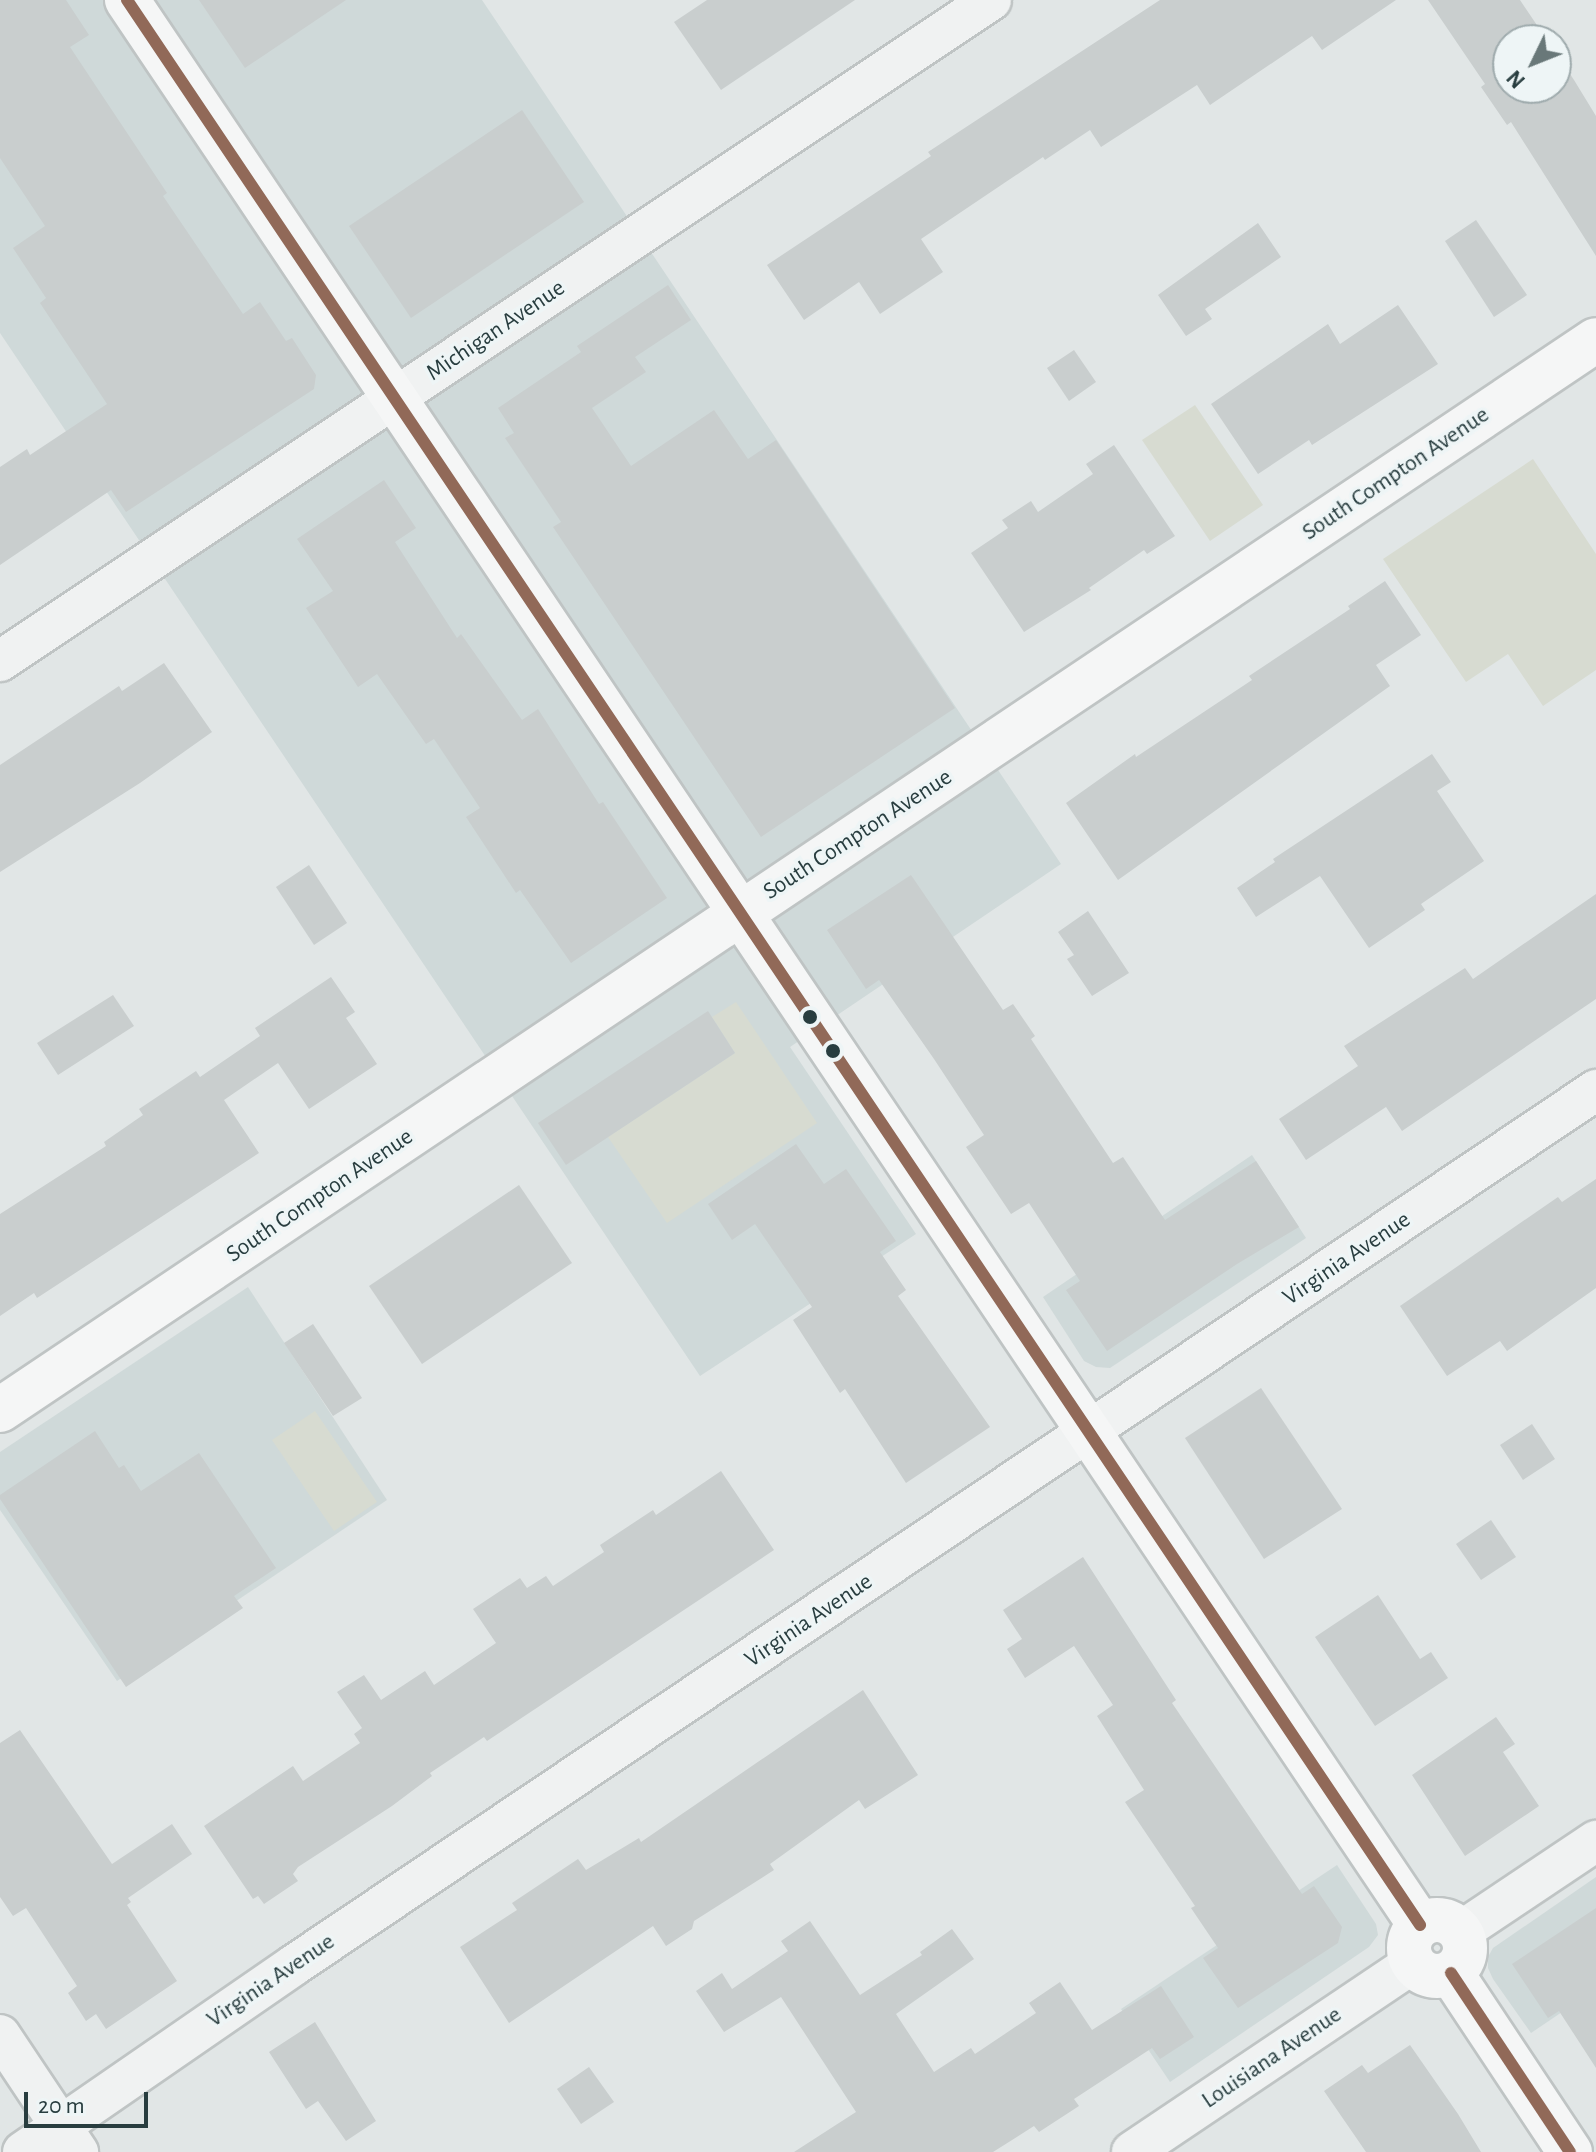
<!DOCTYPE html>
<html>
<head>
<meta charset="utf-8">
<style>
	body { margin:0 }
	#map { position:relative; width:1596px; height:2152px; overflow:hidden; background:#e1e6e6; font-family:"Alegreya Sans",sans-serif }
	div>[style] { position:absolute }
	.built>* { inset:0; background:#cfd9d9 }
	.green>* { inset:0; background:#d7dbd1 }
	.building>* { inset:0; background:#c9cece }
	.roads { filter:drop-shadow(2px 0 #bfc4c4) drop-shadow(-2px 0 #bfc4c4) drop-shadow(0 2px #bfc4c4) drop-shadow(0 -2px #bfc4c4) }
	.street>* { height:40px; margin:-20px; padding:0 20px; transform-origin:20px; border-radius:20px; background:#f0f2f2 }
	.secondary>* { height:44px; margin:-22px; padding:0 22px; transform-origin:22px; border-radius:22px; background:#f5f6f6 }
	.secondary>.ring { margin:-22px; padding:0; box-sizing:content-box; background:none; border:44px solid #f5f6f6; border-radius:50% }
	.bus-1>* { height:12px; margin:-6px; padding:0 6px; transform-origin:6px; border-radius:6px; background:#916958 }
	.dots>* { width:22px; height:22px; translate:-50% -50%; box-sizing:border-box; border:4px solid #eef5f6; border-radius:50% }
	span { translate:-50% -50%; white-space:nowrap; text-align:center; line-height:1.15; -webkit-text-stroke:7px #eef5f6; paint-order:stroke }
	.street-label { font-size:24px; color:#283d3f }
	.north { position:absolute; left:1492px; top:24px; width:80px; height:80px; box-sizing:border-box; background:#eef5f6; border:2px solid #9fabad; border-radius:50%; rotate:227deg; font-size:22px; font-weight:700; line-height:32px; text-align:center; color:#283d3f }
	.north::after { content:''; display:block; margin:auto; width:28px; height:36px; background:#697879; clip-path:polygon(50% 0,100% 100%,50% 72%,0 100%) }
	.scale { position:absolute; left:24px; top:2092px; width:124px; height:36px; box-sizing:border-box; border:4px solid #283d3f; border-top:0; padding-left:10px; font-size:24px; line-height:28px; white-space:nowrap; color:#283d3f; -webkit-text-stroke:6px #eef5f6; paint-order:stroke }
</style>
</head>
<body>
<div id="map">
	<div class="built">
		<div style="clip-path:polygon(0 0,482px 0,1061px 864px,790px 1047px,916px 1234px,700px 1376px,0 333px)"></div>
		<div style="clip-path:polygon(1252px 1155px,1306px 1238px,1110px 1368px,1096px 1367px,1084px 1361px,1043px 1297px)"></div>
		<div style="clip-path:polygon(248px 1287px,387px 1500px,117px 1681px,0 1510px,0 1452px)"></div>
		<div style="clip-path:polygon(1337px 1865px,1376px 1924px,1378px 1935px,1369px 1947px,1170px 2082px,1121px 2009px)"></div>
		<div style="clip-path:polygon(1596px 1877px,1596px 1989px,1531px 2033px,1493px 1979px,1488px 1968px,1488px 1957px,1493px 1948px)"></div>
	</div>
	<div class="green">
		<div style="clip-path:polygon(1195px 405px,1263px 505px,1210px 541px,1142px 440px)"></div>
		<div style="clip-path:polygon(1533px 459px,1596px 554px,1596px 670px,1543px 706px,1508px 654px,1466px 682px,1383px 559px)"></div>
		<div style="clip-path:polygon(736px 1002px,817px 1123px,667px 1223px,608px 1137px,735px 1053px,712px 1017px)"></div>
		<div style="clip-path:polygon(315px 1411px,377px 1502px,334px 1531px,272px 1440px)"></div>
	</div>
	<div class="building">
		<div style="clip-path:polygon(0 0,66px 0,89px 35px,70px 47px,167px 193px,163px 196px,243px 314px,260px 302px,286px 341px,292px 338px,316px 375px,314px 389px,126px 512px,111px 490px,0 565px,0 467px,27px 449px,30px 455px,107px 404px,40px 303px,46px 298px,13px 248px,45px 226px,0 158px)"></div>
		<div style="clip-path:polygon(199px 0,346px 0,245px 68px)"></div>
		<div style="clip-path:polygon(707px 0,855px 0,721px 90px,674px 22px)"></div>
		<div style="clip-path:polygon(1160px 0,1396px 0,1322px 50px,1312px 36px,1210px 105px,1197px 85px,1101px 147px,1090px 130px,1045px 160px,1043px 157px,921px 239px,943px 272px,880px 314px,859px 282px,804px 320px,767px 265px,931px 156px,928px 152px)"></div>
		<div style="clip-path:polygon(1428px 0,1520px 0,1547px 40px,1508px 40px,1508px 88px,1556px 88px,1556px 53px,1574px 80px,1596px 116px,1596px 256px,1511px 122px,1507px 125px,1481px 87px,1485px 84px)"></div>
		<div style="clip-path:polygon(522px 110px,584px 202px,411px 318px,349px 226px)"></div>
		<div style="clip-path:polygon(1476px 220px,1527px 295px,1494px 317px,1445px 241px)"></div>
		<div style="clip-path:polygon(1258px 223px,1281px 257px,1205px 309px,1212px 319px,1186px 336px,1158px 295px)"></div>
		<div style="clip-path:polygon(668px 285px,691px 320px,635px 357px,646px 372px,592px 408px,631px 466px,714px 410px,748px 459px,776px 440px,955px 708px,761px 837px,553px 527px,561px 522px,505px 438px,514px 433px,498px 408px,581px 352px,577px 346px)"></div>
		<div style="clip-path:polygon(1398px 305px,1438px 364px,1312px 445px,1309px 440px,1258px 474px,1211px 404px,1328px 324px,1340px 344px)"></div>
		<div style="clip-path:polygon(1074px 350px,1096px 382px,1069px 401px,1047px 368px)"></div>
		<div style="clip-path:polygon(1114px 445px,1175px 536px,1147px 554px,1144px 550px,1089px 588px,1091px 590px,1024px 632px,971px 553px,1008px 528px,1002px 520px,1031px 501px,1038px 512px,1093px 474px,1086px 464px)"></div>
		<div style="clip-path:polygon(384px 480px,416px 528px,395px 542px,457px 638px,461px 634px,522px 720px,538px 709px,599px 804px,603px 802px,667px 898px,571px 963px,520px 890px,516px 893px,466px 817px,480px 808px,434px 739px,426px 744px,377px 674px,358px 687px,306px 608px,333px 591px,297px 539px)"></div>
		<div style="clip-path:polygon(1385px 581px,1421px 635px,1376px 665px,1390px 686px,1118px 880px,1066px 803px,1135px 754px,1136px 757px,1252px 680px,1249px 676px,1350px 609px,1348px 606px)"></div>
		<div style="clip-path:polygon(164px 663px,212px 732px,140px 783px,0 872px,0 765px,119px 686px,122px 691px)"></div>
		<div style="clip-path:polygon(1432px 754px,1451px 782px,1437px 791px,1484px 861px,1421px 904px,1425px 910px,1369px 948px,1320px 876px,1256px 917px,1237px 888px,1275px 862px,1273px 859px)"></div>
		<div style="clip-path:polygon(309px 865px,347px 923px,314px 945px,276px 887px)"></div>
		<div style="clip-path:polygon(911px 875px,1003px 1010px,1013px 1004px,1035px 1036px,1031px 1039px,1113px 1163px,1123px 1157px,1165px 1220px,1256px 1161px,1299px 1227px,1237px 1264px,1107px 1351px,1066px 1290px,1080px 1281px,1029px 1203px,1011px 1214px,966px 1147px,984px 1135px,934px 1059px,879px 980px,866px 989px,827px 930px)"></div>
		<div style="clip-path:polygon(1596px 894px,1596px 999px,1402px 1131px,1386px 1107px,1306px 1160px,1279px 1119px,1358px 1066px,1344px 1046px,1465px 968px,1473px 979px)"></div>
		<div style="clip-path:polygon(1088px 911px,1129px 973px,1092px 996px,1067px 959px,1074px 955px,1058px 932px)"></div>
		<div style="clip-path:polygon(331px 977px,355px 1012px,346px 1018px,377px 1064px,309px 1109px,278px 1063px,224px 1100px,259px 1153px,37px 1298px,34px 1293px,0 1316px,0 1214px,106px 1146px,104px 1142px,143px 1115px,139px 1109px,196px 1071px,200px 1077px,260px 1036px,255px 1028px)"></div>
		<div style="clip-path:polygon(113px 995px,134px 1026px,58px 1075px,37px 1043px)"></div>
		<div style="clip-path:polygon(708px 1011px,735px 1053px,566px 1165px,538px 1123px)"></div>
		<div style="clip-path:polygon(796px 1144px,824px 1184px,846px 1169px,896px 1241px,880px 1252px,906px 1290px,898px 1296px,990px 1427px,906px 1483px,845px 1389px,840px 1393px,793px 1320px,812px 1307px,755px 1224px,732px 1240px,708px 1204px)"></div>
		<div style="clip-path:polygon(1596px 1179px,1596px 1288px,1507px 1351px,1500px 1341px,1447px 1376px,1400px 1306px,1558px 1197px,1562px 1202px)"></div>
		<div style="clip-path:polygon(519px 1185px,572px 1263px,422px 1364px,369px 1286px)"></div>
		<div style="clip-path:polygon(313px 1324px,362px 1398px,333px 1416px,284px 1343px)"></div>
		<div style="clip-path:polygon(1261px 1388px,1342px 1509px,1264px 1559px,1185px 1438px)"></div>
		<div style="clip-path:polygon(1532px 1424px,1555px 1459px,1523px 1480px,1500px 1445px)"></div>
		<div style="clip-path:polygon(95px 1431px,119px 1468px,124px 1465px,141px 1491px,199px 1453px,276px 1568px,234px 1596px,243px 1608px,126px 1687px,0 1499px,0 1495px)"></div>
		<div style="clip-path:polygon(721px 1471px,774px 1550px,487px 1741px,484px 1737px,430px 1773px,432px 1776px,392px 1806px,298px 1867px,293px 1874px,298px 1881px,264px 1904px,258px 1896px,253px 1899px,204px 1826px,293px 1766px,303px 1781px,360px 1743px,354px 1734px,362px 1728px,337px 1692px,364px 1675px,381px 1700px,425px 1671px,434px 1685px,496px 1643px,473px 1609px,520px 1578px,527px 1588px,546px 1576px,553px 1586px,604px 1552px,600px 1545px,653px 1510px,656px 1515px)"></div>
		<div style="clip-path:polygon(1491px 1520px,1516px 1557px,1481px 1580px,1456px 1544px)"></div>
		<div style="clip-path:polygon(1083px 1557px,1176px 1700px,1172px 1703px,1302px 1894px,1314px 1886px,1342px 1927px,1338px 1943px,1238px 2008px,1203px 1958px,1218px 1948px,1191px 1908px,1195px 1906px,1125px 1802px,1144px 1790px,1097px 1716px,1113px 1705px,1074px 1646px,1025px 1678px,1007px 1649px,1022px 1639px,1003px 1610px)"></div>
		<div style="clip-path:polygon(1378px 1595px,1420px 1659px,1431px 1652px,1448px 1678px,1375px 1726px,1315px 1637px)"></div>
		<div style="clip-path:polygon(863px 1690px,918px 1775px,865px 1809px,859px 1800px,770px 1864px,774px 1870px,694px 1921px,692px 1929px,666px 1946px,653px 1926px,509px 2023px,460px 1947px,517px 1910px,512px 1903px,578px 1859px,586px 1870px,639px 1838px,641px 1842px)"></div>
		<div style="clip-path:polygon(1496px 1717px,1515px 1744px,1503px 1752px,1539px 1806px,1465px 1856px,1412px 1775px)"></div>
		<div style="clip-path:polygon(20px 1730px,112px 1864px,172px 1824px,192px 1854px,128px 1898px,131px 1902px,127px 1905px,177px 1981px,106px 2029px,96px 2014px,86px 2021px,68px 1993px,77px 1986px,26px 1908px,13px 1916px,0 1897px,0 1743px)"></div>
		<div style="clip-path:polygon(1596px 1908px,1596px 2068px,1559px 2011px,1548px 2018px,1512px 1964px)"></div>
		<div style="clip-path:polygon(810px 1921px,860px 1995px,922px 1955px,920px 1952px,952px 1929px,974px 1959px,896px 2014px,934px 2072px,971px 2048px,975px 2054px,1036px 2013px,1029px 2003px,1060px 1982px,1092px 2030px,1161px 1986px,1194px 2037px,1160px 2059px,1152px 2048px,1074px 2099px,1079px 2106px,1039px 2132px,1034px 2126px,993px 2152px,794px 2152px,856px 2112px,781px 1997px,724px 2032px,696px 1991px,722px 1973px,732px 1989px,788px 1951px,781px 1941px)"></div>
		<div style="clip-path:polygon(315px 2022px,376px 2121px,346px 2141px,318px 2101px,306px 2109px,269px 2052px)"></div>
		<div style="clip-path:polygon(1410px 2045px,1458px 2114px,1481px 2152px,1366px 2152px,1324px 2091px,1362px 2065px,1368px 2073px)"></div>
		<div style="clip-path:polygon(589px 2067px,614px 2102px,581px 2124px,557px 2089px)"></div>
	</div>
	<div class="roads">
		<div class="street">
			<div style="left:0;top:661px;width:1191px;rotate:-33.7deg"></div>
			<div style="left:1460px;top:1932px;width:164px;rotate:-33.8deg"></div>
			<div style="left:0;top:2035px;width:141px;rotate:56.3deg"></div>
			<div style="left:23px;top:2152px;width:329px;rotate:-34.6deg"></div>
			<div style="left:294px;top:1965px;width:1569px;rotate:-33.9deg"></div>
			<div style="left:1132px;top:2152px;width:339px;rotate:-33.9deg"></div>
		</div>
		<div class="secondary">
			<div style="left:127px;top:0;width:2319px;rotate:56.11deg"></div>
			<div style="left:0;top:1410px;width:1921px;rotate:-33.84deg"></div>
			<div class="ring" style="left:1409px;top:1920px;width:12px;height:12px"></div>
			<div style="left:1451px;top:1973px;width:215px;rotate:56.4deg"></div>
		</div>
	</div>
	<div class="bus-1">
		<div style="left:127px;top:0;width:2319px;rotate:56.11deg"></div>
		<div style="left:1451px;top:1973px;width:215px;rotate:56.4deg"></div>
	</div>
	<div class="dots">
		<div style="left:810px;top:1017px;background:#283d3f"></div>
		<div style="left:833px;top:1051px;background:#283d3f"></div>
	</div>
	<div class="street-label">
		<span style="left:496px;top:331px;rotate:-34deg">Michigan Avenue</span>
		<span style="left:1396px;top:474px;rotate:-34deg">South Compton Avenue</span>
		<span style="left:858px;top:835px;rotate:-33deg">South Compton Avenue</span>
		<span style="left:320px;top:1196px;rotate:-34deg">South Compton Avenue</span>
		<span style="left:1347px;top:1259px;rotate:-34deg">Virginia Avenue</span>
		<span style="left:809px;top:1621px;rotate:-34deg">Virginia Avenue</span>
		<span style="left:271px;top:1981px;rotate:-34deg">Virginia Avenue</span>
		<span style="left:1272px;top:2058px;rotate:-34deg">Louisiana Avenue</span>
	</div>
	<div class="north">N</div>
	<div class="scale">20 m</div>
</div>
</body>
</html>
